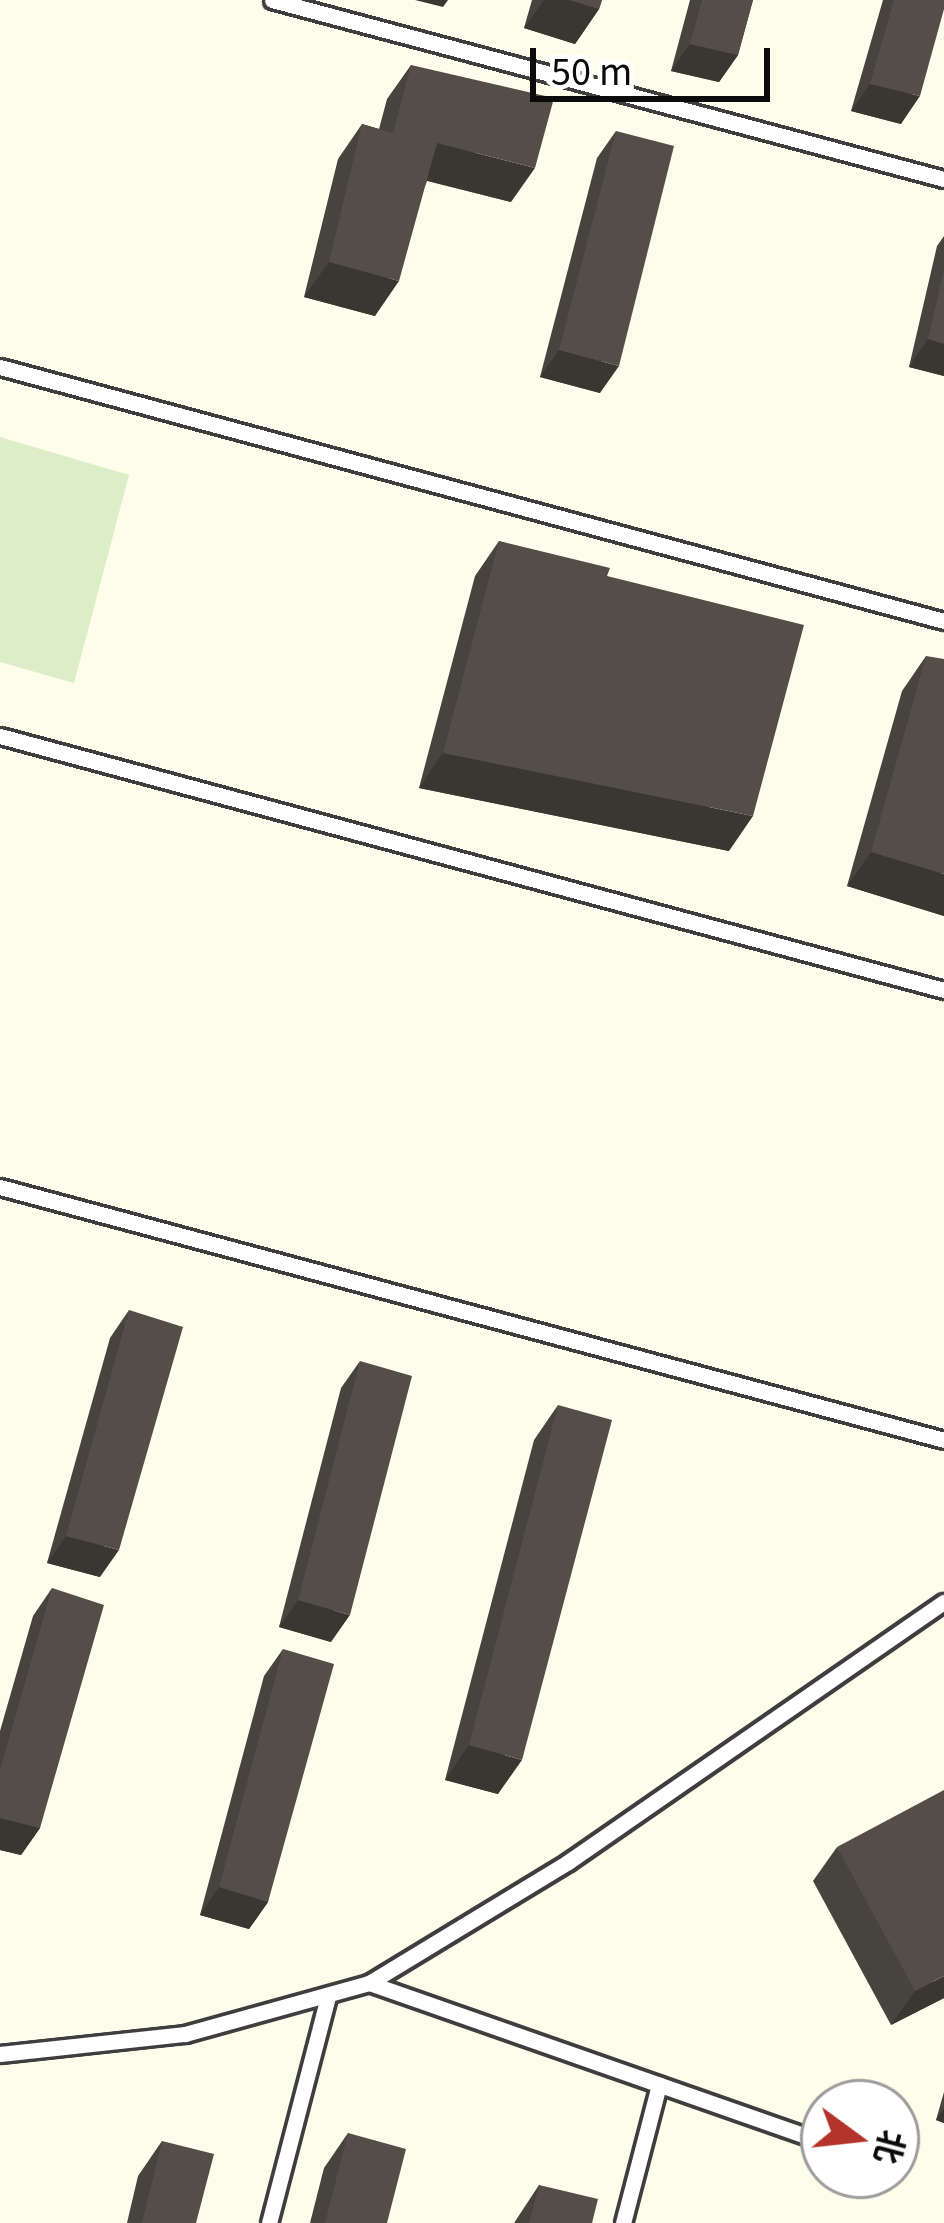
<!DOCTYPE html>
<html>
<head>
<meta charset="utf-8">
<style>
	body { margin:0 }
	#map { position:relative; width:944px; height:2223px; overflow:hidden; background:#fefcea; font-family:Georgia,"Noto Sans SC",serif }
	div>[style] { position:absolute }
	.pitch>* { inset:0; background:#dceec8 }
	.roads { filter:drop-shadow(3px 0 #3e3e3e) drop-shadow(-3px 0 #3e3e3e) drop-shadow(0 3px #3e3e3e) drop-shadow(0 -3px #3e3e3e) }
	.service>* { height:15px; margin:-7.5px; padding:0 7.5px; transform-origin:7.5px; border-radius:7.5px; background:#fff }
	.wall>* { inset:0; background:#47433e }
	.shaded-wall>* { inset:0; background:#3a3732 }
	.building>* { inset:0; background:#534e48 }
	span { translate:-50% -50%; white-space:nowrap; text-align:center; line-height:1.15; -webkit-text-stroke:12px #fff; paint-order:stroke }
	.north { position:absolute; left:800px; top:2079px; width:120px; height:120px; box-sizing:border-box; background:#fff; border:3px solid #9d9d9d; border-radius:50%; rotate:105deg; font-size:33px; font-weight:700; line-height:48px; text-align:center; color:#0b0b0b }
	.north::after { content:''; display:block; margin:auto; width:42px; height:54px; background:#b4332a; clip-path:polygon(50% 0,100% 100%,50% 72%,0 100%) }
	.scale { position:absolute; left:530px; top:48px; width:240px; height:54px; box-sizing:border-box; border:6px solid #0b0b0b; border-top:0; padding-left:15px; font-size:36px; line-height:42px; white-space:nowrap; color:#0b0b0b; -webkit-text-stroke:9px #fff; paint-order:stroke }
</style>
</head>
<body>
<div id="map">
	<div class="pitch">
		<div style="clip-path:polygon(0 437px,129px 475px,74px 683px,0 662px)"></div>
	</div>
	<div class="roads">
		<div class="service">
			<div style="left:272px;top:0;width:695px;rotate:14.92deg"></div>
			<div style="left:0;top:367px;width:978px;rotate:15.06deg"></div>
			<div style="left:0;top:736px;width:978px;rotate:15.06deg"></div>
			<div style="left:0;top:1187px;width:977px;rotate:15deg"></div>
			<div style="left:369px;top:1983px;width:480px;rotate:19.3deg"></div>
			<div style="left:0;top:2054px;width:186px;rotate:-6.2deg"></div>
			<div style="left:185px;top:2034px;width:191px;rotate:-15.5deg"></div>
			<div style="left:369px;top:1983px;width:233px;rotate:-31.3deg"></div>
			<div style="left:568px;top:1862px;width:457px;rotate:-34.7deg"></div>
			<div style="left:269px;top:2223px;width:235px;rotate:-75.4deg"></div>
			<div style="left:623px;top:2223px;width:143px;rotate:-75.4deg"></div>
		</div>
	</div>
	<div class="wall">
		<div style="clip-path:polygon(532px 0,602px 0,599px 9px,575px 44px,524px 28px)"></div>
		<div style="clip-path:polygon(690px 0,753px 0,738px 55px,719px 82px,671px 71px)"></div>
		<div style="clip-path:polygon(883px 0,944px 0,901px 124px,851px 111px)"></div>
		<div style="clip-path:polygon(411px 65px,511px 202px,427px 181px,375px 316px,304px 297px,338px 159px,362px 124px,379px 129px,387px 99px)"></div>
		<div style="clip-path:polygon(616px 131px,600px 393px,540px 377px,597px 158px)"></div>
		<div style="clip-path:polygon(944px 236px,944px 376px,909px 367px,937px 246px)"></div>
		<div style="clip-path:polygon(499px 541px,607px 576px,729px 851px,419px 788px,475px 576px)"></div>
		<div style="clip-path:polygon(926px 656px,944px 916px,847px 886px,902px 691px)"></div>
		<div style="clip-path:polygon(129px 1310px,100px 1577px,47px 1563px,110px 1338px)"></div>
		<div style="clip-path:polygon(360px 1361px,331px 1642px,279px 1627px,341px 1388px)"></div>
		<div style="clip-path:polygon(558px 1405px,498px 1794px,445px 1780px,534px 1440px)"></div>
		<div style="clip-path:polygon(52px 1588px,40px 1828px,21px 1855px,0 1850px,0 1731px,33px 1616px)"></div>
		<div style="clip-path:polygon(283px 1649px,268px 1902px,249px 1929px,200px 1915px,264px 1676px)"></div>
		<div style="clip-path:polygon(837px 1847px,944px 1998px,891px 2025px,813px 1881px)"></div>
		<div style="clip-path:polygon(944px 2092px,944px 2123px,936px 2120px)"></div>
		<div style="clip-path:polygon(348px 2133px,387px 2223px,310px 2223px,324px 2168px)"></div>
		<div style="clip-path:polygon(162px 2141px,196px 2223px,127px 2223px,138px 2176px)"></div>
		<div style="clip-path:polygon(539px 2185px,592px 2223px,514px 2223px)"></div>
	</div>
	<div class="shaded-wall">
		<div style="clip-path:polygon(415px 0,448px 0,443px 7px)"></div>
		<div style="clip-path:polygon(544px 0,569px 0,599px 9px,575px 44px,524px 28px)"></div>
		<div style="clip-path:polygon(690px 44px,738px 55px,719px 82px,671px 71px)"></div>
		<div style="clip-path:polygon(870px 84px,920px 96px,901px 124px,851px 111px)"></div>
		<div style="clip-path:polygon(437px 143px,535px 168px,511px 202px,413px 177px)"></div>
		<div style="clip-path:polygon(329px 262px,399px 281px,375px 316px,304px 297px)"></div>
		<div style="clip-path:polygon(928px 339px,944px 344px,944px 376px,909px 367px)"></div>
		<div style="clip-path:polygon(559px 350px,619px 366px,600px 393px,540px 377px)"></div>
		<div style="clip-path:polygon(443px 753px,753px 816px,729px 851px,419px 788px)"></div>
		<div style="clip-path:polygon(871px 852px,944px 874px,944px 916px,847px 886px)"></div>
		<div style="clip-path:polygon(66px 1536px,119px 1550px,100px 1577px,47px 1563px)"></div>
		<div style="clip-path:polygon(298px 1600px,350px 1615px,331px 1642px,279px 1627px)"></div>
		<div style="clip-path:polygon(469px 1745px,522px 1760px,498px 1794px,445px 1780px)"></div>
		<div style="clip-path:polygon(0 1818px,40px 1828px,21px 1855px,0 1850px)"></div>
		<div style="clip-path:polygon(219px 1887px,268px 1902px,249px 1929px,200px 1915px)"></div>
		<div style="clip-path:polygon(944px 1976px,944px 1998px,891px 2025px,915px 1991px)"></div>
		<div style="clip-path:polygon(944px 2108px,944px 2123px,936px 2120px)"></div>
	</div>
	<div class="building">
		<div style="clip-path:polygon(569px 0,602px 0,599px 9px)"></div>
		<div style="clip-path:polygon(702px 0,753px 0,738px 55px,690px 44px)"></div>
		<div style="clip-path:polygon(894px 0,944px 0,944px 9px,920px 96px,870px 84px)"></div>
		<div style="clip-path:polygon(411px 65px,554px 98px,535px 168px,437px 143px,399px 281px,329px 262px,362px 124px,393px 133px)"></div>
		<div style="clip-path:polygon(616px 131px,674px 146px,619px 366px,559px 350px)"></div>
		<div style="clip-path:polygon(944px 270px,944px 344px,928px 339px)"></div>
		<div style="clip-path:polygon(499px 541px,610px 568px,607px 576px,804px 625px,753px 816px,443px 753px)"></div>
		<div style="clip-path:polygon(926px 656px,944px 659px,944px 874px,871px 852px)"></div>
		<div style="clip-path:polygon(129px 1310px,183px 1327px,119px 1550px,66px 1536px)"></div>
		<div style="clip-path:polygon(360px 1361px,412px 1376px,350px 1615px,298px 1600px)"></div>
		<div style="clip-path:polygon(558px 1405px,612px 1420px,522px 1760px,469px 1745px)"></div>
		<div style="clip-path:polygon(52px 1588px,104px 1605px,40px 1828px,0 1818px,0 1770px)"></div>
		<div style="clip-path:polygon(283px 1649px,334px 1664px,268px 1902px,219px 1887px)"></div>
		<div style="clip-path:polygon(944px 1790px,944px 1976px,915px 1991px,837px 1847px)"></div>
		<div style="clip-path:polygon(348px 2133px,406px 2149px,387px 2223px,325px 2223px)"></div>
		<div style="clip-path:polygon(162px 2141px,214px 2154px,196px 2223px,142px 2223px)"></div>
		<div style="clip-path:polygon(539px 2185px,598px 2199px,592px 2223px,529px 2223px)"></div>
	</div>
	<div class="north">北</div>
	<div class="scale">50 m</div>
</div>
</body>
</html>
